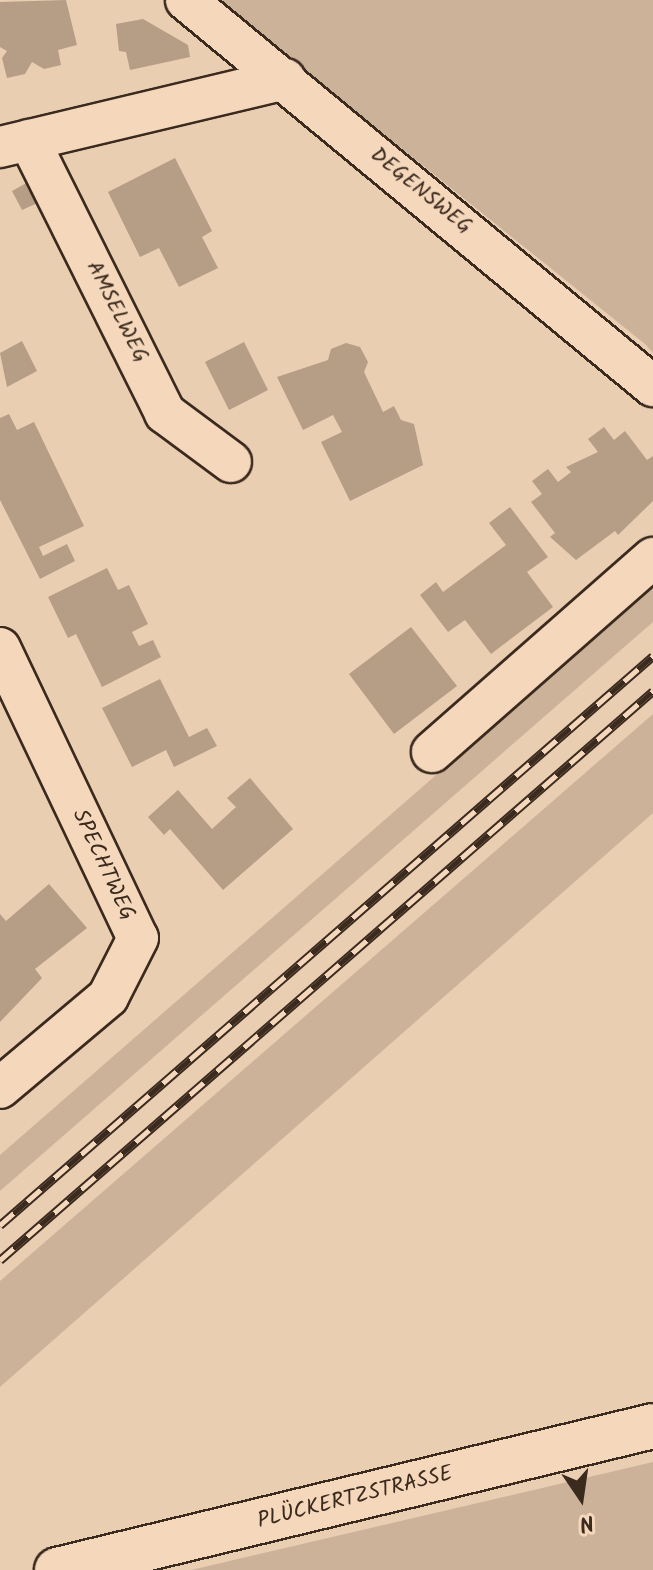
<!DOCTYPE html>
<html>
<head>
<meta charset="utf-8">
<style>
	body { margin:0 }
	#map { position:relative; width:653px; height:1570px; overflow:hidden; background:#eaceb2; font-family:Kalam,sans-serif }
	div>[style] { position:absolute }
	.green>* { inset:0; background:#cdb29a }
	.building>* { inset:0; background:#b69d86 }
	.roads { filter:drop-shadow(2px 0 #3b2a1e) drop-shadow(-2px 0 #3b2a1e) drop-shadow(0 2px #3b2a1e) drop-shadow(0 -2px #3b2a1e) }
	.street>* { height:40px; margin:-20px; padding:0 20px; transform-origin:20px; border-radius:20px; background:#f5d8bc }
	.secondary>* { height:44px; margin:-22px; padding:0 22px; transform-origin:22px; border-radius:22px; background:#f5d8bc }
	.rail>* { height:9px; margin-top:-4.5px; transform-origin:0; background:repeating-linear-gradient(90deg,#f5d8bc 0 18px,#3b2a1e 0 36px); box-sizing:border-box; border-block:2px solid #3b2a1e }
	span { translate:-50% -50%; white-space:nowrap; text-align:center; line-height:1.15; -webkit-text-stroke:7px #f5d8bc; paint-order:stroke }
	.street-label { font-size:22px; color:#3b2a1e }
	.north { position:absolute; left:541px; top:1458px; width:80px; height:80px; -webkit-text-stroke:6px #f5d8bc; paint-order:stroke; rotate:167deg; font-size:22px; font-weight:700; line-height:32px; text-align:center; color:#3b2a1e }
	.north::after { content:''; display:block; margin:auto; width:28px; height:36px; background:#3b2a1e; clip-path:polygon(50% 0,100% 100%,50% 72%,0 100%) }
</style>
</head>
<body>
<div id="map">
	<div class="green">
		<div style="clip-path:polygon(217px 0,653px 0,653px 353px,645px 344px)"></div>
		<div style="clip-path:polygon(653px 586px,653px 622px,0 1191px,0 1155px)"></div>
		<div style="clip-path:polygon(653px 714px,653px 813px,0 1387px,0 1281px)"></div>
		<div style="clip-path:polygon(653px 1462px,653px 1570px,191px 1570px)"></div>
	</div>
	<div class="building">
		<div style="clip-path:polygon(66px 0,77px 45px,58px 50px,61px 65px,44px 69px,32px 62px,25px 74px,7px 78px,2px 58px,7px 51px,0 47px,0 2px)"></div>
		<div style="clip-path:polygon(143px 19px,188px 45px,190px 57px,130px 70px,126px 52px,119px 51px,116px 24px)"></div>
		<div style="clip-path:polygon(175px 158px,212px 231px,202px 237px,218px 268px,179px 287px,159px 248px,140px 257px,108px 192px)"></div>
		<div style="clip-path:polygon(30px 181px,40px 202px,22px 210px,12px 191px)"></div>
		<div style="clip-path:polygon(22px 341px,37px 371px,7px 387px,0 353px)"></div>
		<div style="clip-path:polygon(244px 342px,268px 390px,229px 410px,205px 362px)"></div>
		<div style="clip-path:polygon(346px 343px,360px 347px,368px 362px,364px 372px,383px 412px,394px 406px,401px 420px,414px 424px,423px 465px,350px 501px,321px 442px,342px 432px,333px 415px,303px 430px,277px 377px,328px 360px,331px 349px)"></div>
		<div style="clip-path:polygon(9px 414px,17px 430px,34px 422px,84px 526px,39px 547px,43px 556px,67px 544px,75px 561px,40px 579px,0 500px,0 418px)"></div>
		<div style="clip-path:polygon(604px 427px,614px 440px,625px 431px,647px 460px,653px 456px,653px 501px,618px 535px,615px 531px,576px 560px,550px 537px,555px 533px,531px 502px,542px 494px,532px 481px,548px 469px,558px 482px,571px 472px,566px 467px,598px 452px,588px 439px)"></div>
		<div style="clip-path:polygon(510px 507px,548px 557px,527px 572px,553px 607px,491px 654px,465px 620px,448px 632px,420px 595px,436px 582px,443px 592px,506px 545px,489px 523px)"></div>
		<div style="clip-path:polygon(107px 568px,118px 590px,129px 585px,148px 624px,132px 632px,139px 646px,153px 640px,161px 657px,102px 687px,76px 634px,68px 638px,48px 597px)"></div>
		<div style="clip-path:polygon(411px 627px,457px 686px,394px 734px,349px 674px)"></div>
		<div style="clip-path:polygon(160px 679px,189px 737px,207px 728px,217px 746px,174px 767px,166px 750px,132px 767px,102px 708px)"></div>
		<div style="clip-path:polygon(250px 778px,293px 829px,223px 890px,170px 829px,164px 835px,148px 817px,178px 790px,212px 829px,236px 807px,227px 798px)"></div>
		<div style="clip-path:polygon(49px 884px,87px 928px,35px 969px,42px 978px,0 1022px,0 914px,6px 921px)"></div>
	</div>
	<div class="roads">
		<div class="street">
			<div style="left:186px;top:0;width:606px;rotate:39.58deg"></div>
			<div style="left:29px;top:140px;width:305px;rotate:63.5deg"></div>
			<div style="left:165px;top:413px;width:82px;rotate:36.6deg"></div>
			<div style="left:0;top:147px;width:293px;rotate:-13.4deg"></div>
			<div style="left:0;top:648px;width:321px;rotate:64.6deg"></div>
			<div style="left:138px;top:938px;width:66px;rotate:117deg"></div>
			<div style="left:108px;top:997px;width:141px;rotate:139.9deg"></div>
			<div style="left:432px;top:752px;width:294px;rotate:-41.3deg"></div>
		</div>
		<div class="secondary">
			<div style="left:57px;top:1570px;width:613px;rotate:-13.58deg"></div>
		</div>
	</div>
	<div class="rail">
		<div style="left:0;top:1225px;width:866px;rotate:-41.07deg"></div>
		<div style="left:0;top:1260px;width:866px;rotate:-41.07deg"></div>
	</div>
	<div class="street-label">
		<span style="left:421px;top:191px;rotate:39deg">DEGENSWEG</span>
		<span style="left:117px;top:312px;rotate:63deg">AMSELWEG</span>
		<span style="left:103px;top:865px;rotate:65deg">SPECHTWEG</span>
		<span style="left:355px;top:1498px;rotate:-14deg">PLÜCKERTZSTRASSE</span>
	</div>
	<div class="north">N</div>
</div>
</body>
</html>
